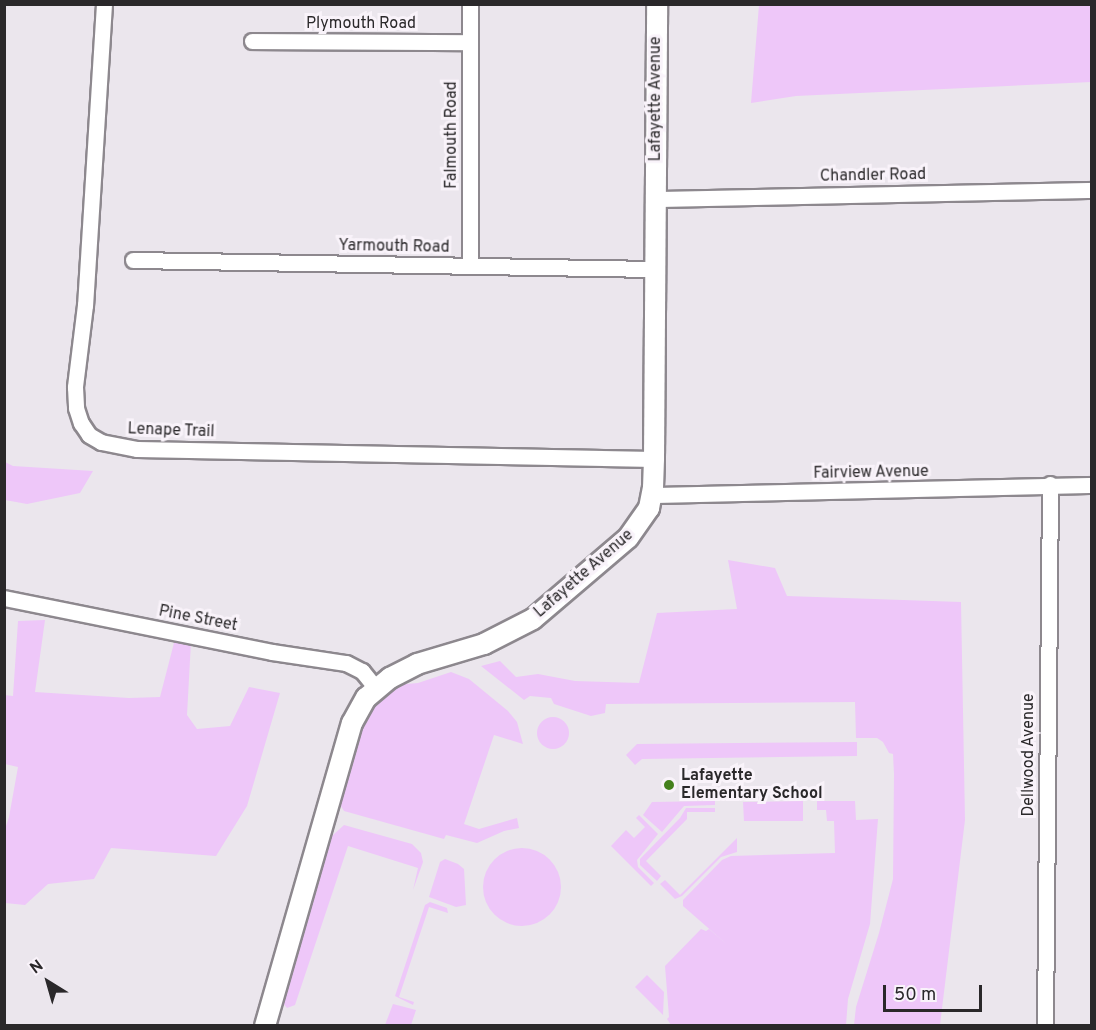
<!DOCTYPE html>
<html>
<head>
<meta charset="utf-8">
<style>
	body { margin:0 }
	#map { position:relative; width:1096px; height:1030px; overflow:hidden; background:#ebe6ed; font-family:Overpass,sans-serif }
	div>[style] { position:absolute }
	.green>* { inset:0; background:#eec7f9 }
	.round { border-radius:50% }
	.roads { filter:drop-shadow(2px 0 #8d888e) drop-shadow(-2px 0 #8d888e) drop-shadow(0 2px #8d888e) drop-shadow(0 -2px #8d888e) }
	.minor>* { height:15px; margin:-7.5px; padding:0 7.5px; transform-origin:7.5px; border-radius:7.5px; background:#fff }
	.tertiary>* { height:20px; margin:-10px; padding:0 10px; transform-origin:10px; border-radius:10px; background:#fff }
	.dots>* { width:16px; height:16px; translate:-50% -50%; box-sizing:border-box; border:3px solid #f9f3fa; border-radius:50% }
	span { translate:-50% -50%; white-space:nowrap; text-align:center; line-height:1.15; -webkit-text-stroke:6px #f9f3fa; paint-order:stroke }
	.street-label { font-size:16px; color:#2a282a }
	.poi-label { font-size:16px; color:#2a282a; font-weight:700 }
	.left { translate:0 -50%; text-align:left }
	.frame { position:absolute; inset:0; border:6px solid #2a282a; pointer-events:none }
	.north { position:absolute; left:18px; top:952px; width:60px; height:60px; -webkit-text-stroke:4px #f9f3fa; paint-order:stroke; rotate:323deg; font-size:16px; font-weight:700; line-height:24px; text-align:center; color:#2a282a }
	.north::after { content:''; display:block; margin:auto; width:21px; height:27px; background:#2a282a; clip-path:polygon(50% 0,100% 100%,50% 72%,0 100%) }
	.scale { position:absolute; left:883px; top:985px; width:99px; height:27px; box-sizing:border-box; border:3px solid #2a282a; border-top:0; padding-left:8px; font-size:18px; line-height:21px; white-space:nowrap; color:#2a282a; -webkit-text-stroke:4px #f9f3fa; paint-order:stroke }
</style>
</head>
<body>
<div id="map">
	<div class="green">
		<div style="clip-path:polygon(759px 5px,1091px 5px,1091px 82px,796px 96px,751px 103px)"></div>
		<div style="clip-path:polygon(5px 462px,13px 466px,93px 471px,80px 493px,27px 504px,5px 500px)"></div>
		<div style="clip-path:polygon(728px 560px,775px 568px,787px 596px,961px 602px,965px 820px,940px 1025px,854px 1025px,856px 1007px,879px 933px,893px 879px,894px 774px,893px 754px,889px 753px,883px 742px,877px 738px,856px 738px,855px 702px,606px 704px,605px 713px,591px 716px,554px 704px,551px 698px,530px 696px,524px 700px,481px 666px,500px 661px,516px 677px,538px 674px,575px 681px,639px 683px,657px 613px,737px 609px)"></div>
		<div style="clip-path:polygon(45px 620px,35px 692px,129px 698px,160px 697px,175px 639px,191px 642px,187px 715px,197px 729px,230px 726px,249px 687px,280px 693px,247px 806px,216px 856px,111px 848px,94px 879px,48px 884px,25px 905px,5px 903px,5px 829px,9px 817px,18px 767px,5px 764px,4px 695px,13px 696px,18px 621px)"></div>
		<div style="clip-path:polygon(451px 672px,469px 679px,508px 711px,517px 722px,523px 744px,494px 735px,464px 824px,479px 829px,517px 818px,519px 828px,504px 831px,477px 843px,446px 835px,444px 839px,344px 811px,339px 803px,366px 711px,395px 685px,418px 683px)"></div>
		<div class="round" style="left:537px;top:717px;width:32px;height:32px"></div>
		<div style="clip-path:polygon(857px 742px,857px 756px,642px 759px,635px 765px,626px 755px,637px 744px)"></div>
		<div style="clip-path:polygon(715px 801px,715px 805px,684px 806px,662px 832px,643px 815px,652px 802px)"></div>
		<div style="clip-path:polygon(803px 801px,803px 821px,744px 821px,743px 802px)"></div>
		<div style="clip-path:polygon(817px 801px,855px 801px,856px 820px,878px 819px,870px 924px,848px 999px,846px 1025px,671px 1025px,667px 1019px,669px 1017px,665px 966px,701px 929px,706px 931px,709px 929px,730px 947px,683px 906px,683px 900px,722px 860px,731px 856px,835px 853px,834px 821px,827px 821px,826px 810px,817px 810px)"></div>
		<div style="clip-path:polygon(686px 808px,715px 808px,715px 812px,687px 812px,687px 819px,646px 861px,661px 876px,657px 881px,640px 865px,640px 859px,680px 818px)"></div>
		<div style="clip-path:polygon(639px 815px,658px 834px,637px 860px,638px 867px,654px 883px,651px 886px,611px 846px,626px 830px,634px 838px,645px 827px,636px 818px)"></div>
		<div style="clip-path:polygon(344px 825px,412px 844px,421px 853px,423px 862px,413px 890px,418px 868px,348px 846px,295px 1005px,287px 1008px,282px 1002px,329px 835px,332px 836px)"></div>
		<div style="clip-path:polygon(737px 838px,737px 852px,721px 857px,682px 896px,675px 899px,660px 884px,665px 880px,680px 895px)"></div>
		<div class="round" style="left:483px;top:848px;width:78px;height:78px"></div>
		<div style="clip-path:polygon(445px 859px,458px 864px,464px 869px,466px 905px,456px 907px,429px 897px,440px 862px)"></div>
		<div style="clip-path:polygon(430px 902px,447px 908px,448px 913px,429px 907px,399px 997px,414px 1002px,413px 1005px,395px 996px,425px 905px)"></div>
		<div style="clip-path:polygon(647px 975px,664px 992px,663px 1015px,635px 987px)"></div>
		<div style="clip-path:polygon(393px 1004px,416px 1010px,411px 1025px,385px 1025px)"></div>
	</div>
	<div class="roads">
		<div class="minor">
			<div style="left:104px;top:4px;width:302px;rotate:93.6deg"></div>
			<div style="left:85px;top:305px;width:83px;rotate:97deg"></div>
			<div style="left:75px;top:387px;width:21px;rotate:87deg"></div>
			<div style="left:76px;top:408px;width:16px;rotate:72deg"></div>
			<div style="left:81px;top:423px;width:14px;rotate:56deg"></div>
			<div style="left:89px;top:435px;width:14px;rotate:30deg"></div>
			<div style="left:101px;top:442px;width:37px;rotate:11deg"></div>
			<div style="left:137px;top:449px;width:517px;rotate:1.11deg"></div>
			<div style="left:252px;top:41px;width:218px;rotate:0.3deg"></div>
			<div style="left:655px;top:199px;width:437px;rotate:-1.2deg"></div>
			<div style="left:133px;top:260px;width:522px;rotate:0.99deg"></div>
			<div style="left:470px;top:266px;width:262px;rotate:-90deg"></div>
			<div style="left:652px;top:495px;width:440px;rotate:-1.3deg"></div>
			<div style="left:4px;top:598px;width:273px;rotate:11.4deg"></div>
			<div style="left:272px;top:652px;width:75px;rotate:8.5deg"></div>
			<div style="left:346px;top:663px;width:18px;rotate:27deg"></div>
			<div style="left:362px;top:671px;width:22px;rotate:51deg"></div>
			<div style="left:1045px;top:1026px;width:542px;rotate:-89.47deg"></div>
		</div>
		<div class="tertiary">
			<div style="left:265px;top:1026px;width:315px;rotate:-74deg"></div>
			<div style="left:352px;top:723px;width:29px;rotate:-61deg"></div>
			<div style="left:366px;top:698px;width:31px;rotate:-40deg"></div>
			<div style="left:390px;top:678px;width:30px;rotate:-27deg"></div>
			<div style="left:417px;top:664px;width:70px;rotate:-16.6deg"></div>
			<div style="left:484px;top:644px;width:55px;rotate:-27deg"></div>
			<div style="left:533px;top:619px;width:125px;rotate:-40.5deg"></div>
			<div style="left:628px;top:538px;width:37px;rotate:-55deg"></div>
			<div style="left:649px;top:508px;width:20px;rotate:-79deg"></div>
			<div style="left:653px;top:488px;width:29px;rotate:-88deg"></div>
			<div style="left:654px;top:459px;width:455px;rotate:-89.6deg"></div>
		</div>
	</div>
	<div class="dots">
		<div style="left:669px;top:785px;background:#45811d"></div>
	</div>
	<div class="street-label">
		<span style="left:361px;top:24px">Plymouth Road</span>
		<span style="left:656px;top:99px;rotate:-90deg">Lafayette Avenue</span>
		<span style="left:452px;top:135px;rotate:-90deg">Falmouth Road</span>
		<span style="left:873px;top:176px;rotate:-1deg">Chandler Road</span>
		<span style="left:394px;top:247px;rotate:1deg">Yarmouth Road</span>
		<span style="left:171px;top:431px;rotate:2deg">Lenape Trail</span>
		<span style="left:871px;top:473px;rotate:-1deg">Fairview Avenue</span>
		<span style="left:584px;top:574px;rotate:-41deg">Lafayette Avenue</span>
		<span style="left:198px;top:619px;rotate:11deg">Pine Street</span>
		<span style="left:1029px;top:755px;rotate:-90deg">Dellwood Avenue</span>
	</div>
	<div class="poi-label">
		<span class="left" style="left:681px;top:785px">Lafayette<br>Elementary School</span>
	</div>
	<div class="frame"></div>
	<div class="north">N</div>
	<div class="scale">50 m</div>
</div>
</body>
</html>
